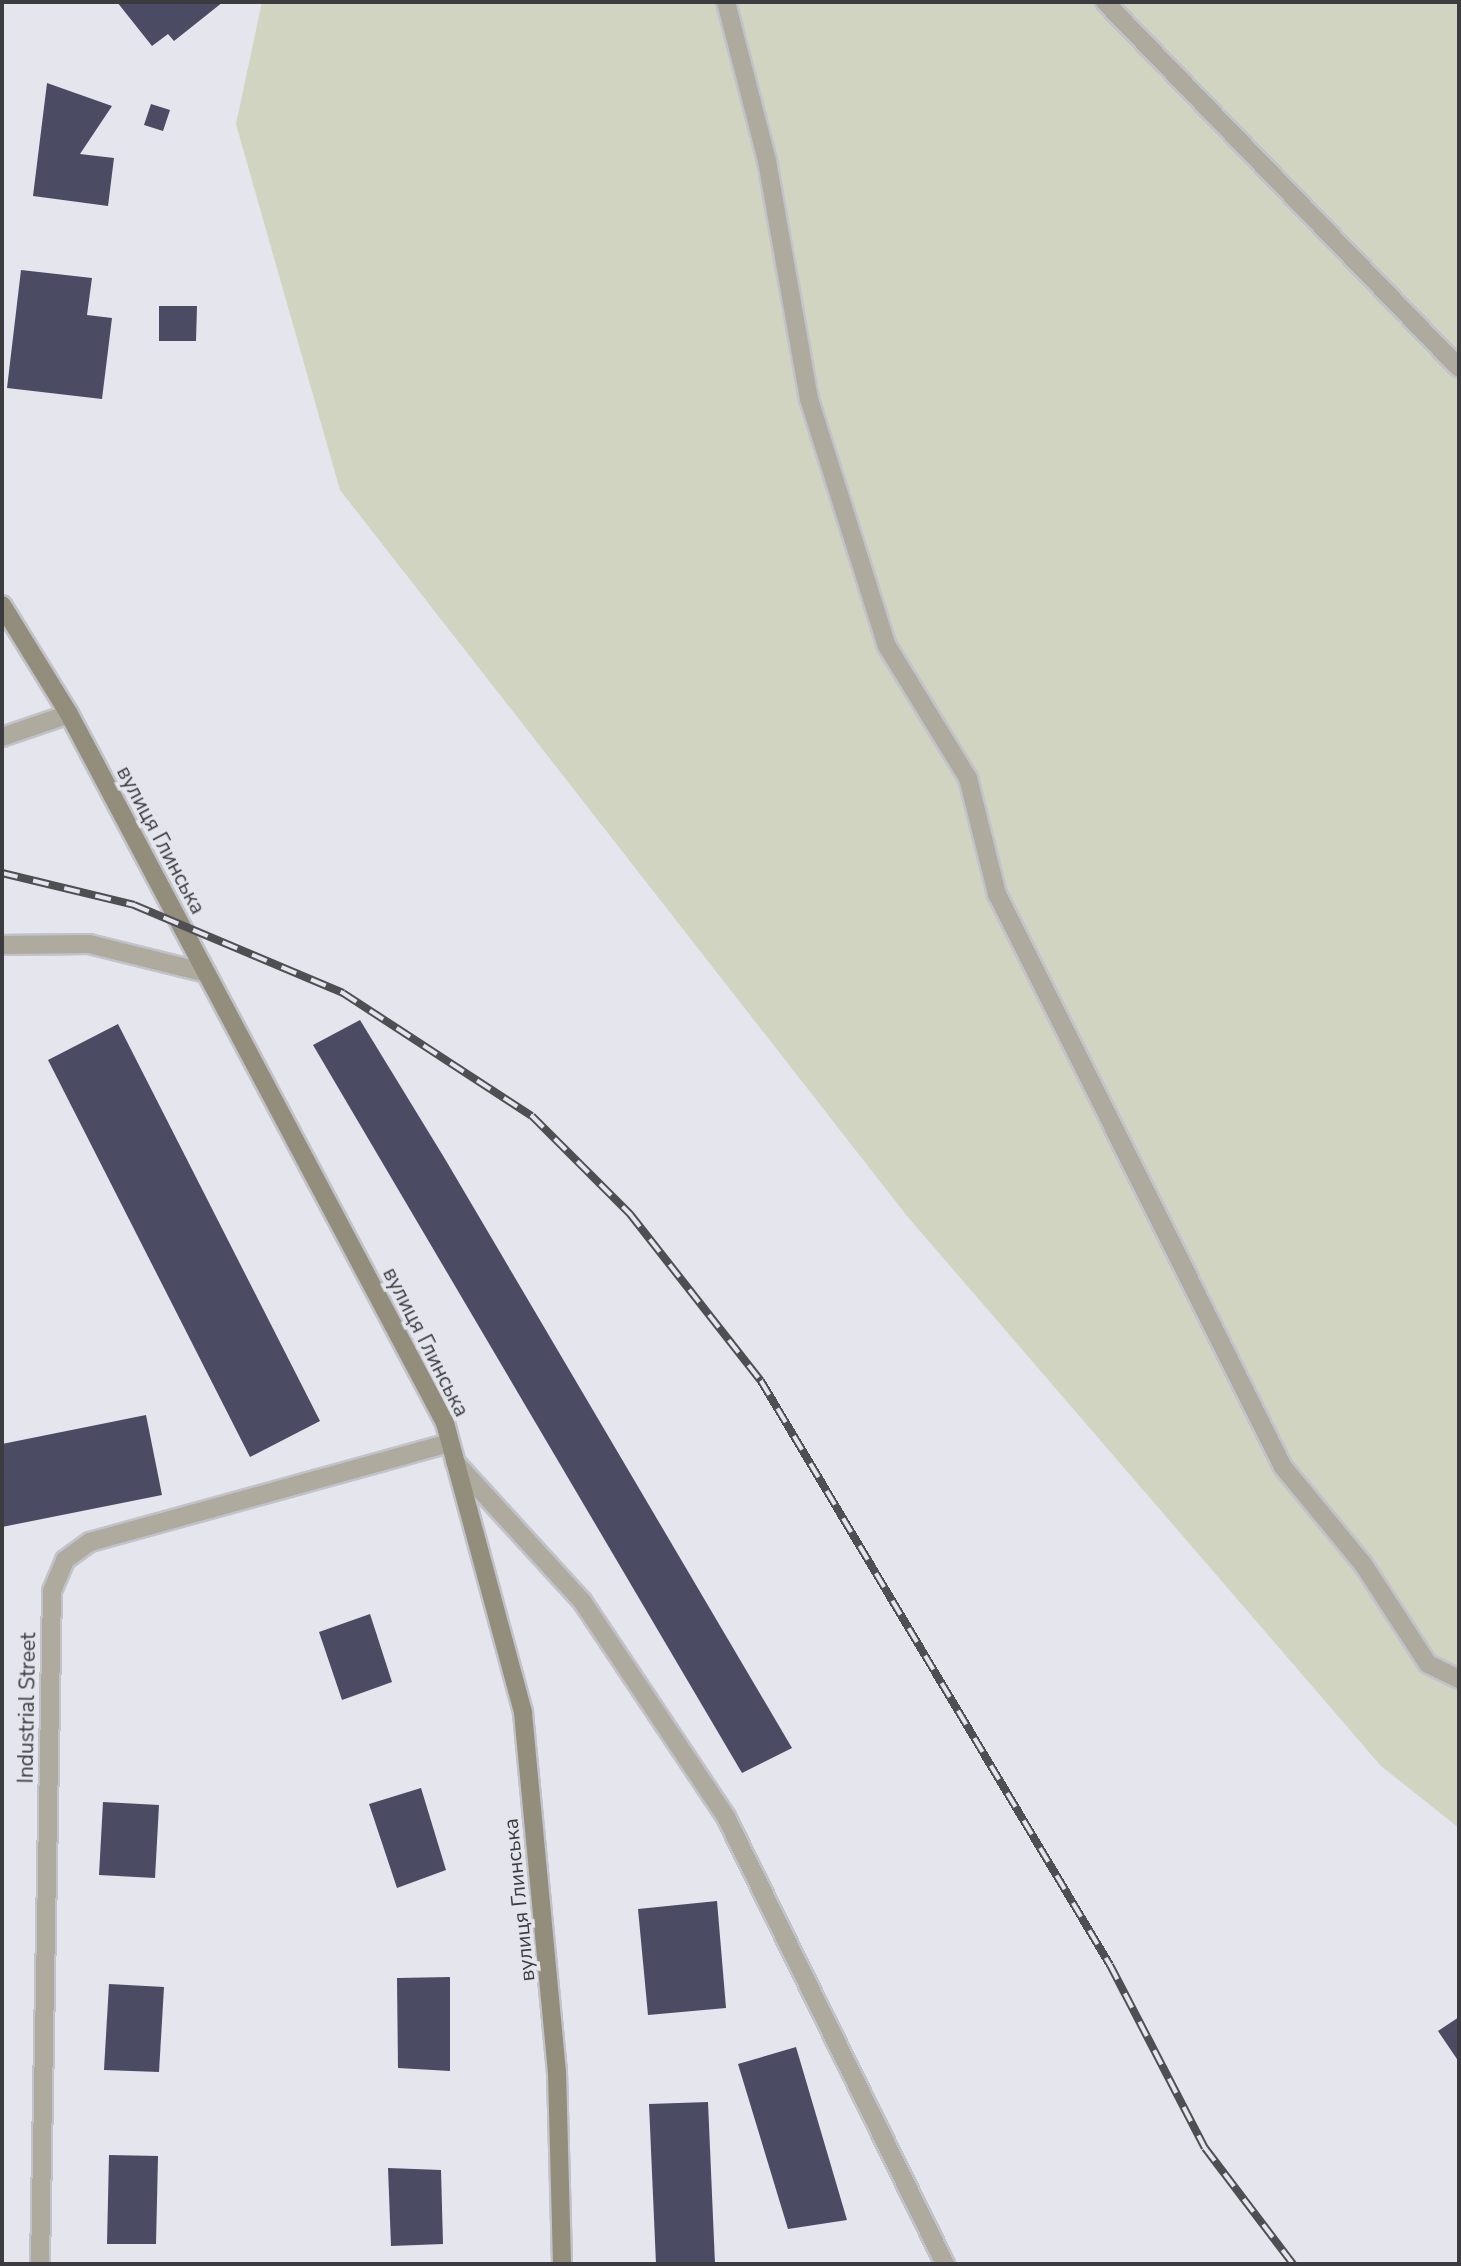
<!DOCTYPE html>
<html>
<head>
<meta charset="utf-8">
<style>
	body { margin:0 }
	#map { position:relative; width:1461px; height:2266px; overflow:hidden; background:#e4e5ed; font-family:"Nunito Sans",sans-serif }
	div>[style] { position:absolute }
	.green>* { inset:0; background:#d1d4c1 }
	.building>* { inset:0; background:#4c4b64 }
	.roads { filter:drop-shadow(2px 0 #c2c3ca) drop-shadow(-2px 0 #c2c3ca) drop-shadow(0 2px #c2c3ca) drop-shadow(0 -2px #c2c3ca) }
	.lane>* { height:18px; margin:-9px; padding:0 9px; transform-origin:9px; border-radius:9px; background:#aeaa9e }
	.street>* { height:18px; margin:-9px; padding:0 9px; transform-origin:9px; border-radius:9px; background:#aeaa9e }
	.secondary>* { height:18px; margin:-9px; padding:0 9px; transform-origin:9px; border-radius:9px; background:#938d7b }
	.rail>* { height:8px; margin-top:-4px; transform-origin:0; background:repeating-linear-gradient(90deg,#e4e5ed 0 16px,#4e4e53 0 32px); box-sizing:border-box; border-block:2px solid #4e4e53 }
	span { translate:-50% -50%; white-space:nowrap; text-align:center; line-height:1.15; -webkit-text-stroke:7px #e4e5ed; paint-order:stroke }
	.street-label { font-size:21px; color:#3c3c40 }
	.frame { position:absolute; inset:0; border:4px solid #3c3c40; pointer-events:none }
</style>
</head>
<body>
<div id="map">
	<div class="green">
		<div style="clip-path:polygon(262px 2px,1459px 2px,1459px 1828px,1381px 1766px,907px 1216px,340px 490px,236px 124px)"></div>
	</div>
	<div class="building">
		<div style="clip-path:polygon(117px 2px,223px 2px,174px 41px,168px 34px,152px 46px)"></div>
		<div style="clip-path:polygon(47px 83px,112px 106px,80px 154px,114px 158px,108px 206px,33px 196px)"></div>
		<div style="clip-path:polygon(151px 104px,170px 110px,163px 131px,144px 125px)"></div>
		<div style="clip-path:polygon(21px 270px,92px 278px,87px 315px,112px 318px,102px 399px,7px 388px)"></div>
		<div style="clip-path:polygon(159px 306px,197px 306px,196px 341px,159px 341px)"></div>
		<div style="clip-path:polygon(360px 1020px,445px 1159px,792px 1748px,742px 1773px,313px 1045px)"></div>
		<div style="clip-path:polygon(118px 1024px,320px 1421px,250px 1457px,48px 1060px)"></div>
		<div style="clip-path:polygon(146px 1415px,162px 1495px,2px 1527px,2px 1444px)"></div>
		<div style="clip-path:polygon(370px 1614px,392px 1682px,342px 1700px,319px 1632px)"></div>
		<div style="clip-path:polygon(421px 1788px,446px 1870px,397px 1888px,369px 1804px)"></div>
		<div style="clip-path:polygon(103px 1802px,159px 1805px,155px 1878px,99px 1875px)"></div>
		<div style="clip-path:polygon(717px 1901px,726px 2008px,648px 2015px,638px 1909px)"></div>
		<div style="clip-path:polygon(450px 1977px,450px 2071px,398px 2068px,397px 1978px)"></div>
		<div style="clip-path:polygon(109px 1984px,164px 1987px,159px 2072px,104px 2070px)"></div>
		<div style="clip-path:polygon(1459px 2017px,1459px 2062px,1438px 2031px)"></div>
		<div style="clip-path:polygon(796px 2047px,847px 2220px,788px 2229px,738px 2064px)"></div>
		<div style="clip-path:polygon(708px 2102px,715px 2264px,656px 2264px,649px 2104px)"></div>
		<div style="clip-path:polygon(109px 2155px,158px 2156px,156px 2244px,107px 2244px)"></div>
		<div style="clip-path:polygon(388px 2168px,441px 2170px,443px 2244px,391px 2246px)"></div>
	</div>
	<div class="roads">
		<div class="lane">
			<div style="left:726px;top:2px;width:164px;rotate:75.5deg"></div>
			<div style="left:767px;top:161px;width:242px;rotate:80deg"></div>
			<div style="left:809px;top:399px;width:259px;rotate:72.5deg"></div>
			<div style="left:887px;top:646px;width:155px;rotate:58.5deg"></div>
			<div style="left:968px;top:778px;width:120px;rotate:76deg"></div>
			<div style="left:997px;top:894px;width:640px;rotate:63.47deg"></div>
			<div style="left:1283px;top:1467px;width:126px;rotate:50.5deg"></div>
			<div style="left:1363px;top:1564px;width:119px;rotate:57deg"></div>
			<div style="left:1428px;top:1664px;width:34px;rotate:26deg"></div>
			<div style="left:1105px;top:2px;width:509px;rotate:45.95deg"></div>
			<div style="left:2px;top:737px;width:71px;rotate:-18.9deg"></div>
			<div style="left:2px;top:945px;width:87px;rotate:-0.7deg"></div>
			<div style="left:89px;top:944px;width:121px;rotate:13.9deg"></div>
		</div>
		<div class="street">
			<div style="left:455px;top:1462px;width:188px;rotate:47.6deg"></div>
			<div style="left:582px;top:1601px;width:260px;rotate:56.3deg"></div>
			<div style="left:726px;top:1817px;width:498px;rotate:63.9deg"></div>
			<div style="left:40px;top:2264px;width:673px;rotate:-88.98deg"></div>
			<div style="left:52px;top:1591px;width:34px;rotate:-67deg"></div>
			<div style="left:65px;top:1560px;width:31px;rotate:-36deg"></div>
			<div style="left:90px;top:1542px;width:373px;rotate:-15.4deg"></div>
		</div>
		<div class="secondary">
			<div style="left:2px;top:605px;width:128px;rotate:58.4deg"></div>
			<div style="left:69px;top:714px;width:803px;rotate:62.06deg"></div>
			<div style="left:445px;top:1423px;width:300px;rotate:74.9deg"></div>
			<div style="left:523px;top:1713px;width:361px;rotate:84.6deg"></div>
			<div style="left:557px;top:2072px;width:192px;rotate:88.5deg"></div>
		</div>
	</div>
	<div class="rail">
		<div style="left:2px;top:873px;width:136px;rotate:13.6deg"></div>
		<div style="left:134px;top:905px;width:227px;rotate:22.8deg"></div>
		<div style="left:343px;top:993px;width:225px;rotate:33.1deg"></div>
		<div style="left:532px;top:1116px;width:139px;rotate:45deg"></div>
		<div style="left:630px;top:1214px;width:212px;rotate:51.9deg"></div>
		<div style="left:761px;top:1381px;width:680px;rotate:59.14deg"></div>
		<div style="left:1110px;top:1965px;width:206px;rotate:62.6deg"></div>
		<div style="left:1205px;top:2148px;width:146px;rotate:52.8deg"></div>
	</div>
	<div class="street-label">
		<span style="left:161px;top:840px;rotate:62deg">вулиця Глинська</span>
		<span style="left:426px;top:1342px;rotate:63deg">вулиця Глинська</span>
		<span style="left:27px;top:1708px;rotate:-89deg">Industrial Street</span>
		<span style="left:519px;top:1900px;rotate:-96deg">вулиця Глинська</span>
	</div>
	<div class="frame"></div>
</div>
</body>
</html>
